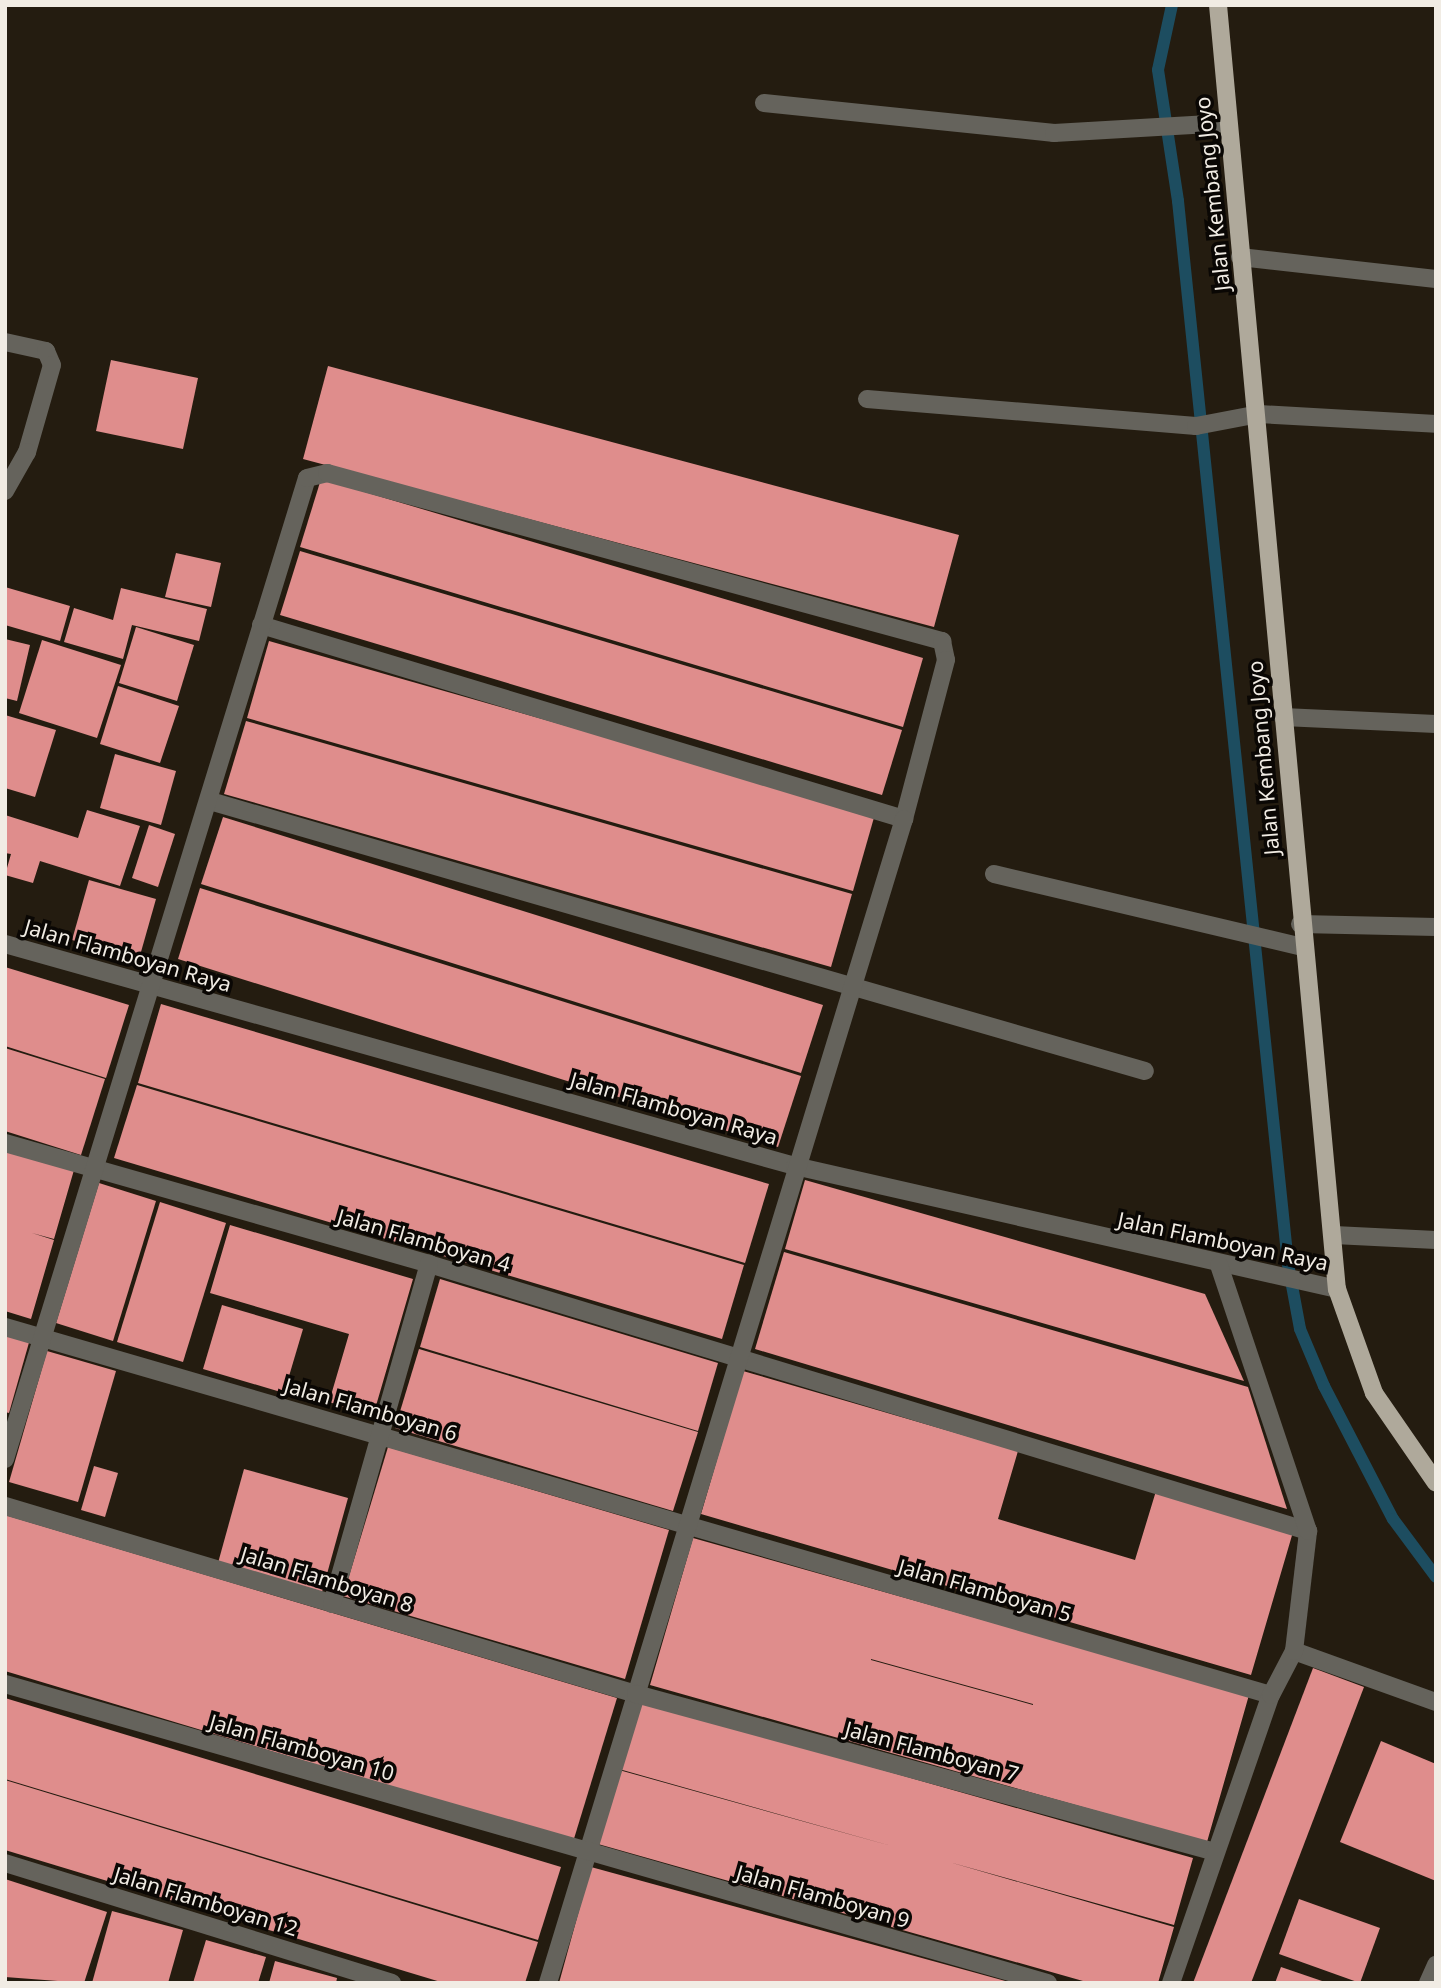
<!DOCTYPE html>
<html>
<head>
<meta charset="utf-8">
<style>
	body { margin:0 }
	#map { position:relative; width:1441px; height:1988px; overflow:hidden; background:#241c10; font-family:"Noto Sans",sans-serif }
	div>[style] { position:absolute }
	.stream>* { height:12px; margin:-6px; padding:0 6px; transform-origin:6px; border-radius:6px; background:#1d4d60 }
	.building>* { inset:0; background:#df8d8c }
	.minor>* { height:18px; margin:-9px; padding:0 9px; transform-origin:9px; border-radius:9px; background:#65635c }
	.primary>* { height:18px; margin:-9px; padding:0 9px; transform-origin:9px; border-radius:9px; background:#afa99b }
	span { translate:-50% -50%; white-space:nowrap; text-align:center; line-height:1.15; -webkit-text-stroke:7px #0a0704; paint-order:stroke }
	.street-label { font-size:21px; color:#f1ece4 }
	.frame { position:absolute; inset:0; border:7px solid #f1ece4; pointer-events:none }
</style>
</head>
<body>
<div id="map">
	<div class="stream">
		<div style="left:1172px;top:5px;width:66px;rotate:102.2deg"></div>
		<div style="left:1158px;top:70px;width:133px;rotate:81.3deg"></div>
		<div style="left:1178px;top:201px;width:1069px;rotate:84.09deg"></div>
		<div style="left:1288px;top:1264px;width:66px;rotate:79.5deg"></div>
		<div style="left:1300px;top:1329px;width:62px;rotate:67.2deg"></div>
		<div style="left:1324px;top:1386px;width:150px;rotate:62.6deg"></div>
		<div style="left:1393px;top:1519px;width:72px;rotate:53.4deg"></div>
	</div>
	<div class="building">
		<div style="clip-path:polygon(111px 360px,198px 378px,183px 449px,96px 431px)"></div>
		<div style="clip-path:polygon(328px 366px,959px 535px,934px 627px,303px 459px)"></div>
		<div style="clip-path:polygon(321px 479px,923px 658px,903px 727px,300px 547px)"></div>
		<div style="clip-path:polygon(300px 551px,902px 730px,882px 795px,280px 615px)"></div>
		<div style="clip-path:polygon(176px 553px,221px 563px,211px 607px,165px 597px)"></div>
		<div style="clip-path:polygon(5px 587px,70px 606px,60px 641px,5px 625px)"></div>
		<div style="clip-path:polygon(121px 588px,207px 609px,199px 641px,132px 625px,123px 659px,64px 642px,74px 608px,113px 620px)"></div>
		<div style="clip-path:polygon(136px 627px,194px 645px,177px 701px,119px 683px)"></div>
		<div style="clip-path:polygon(5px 639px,30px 645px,17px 701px,5px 698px)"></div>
		<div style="clip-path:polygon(42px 640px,121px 665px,97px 738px,19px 713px)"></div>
		<div style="clip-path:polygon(269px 641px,875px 814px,853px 891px,247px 718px)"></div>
		<div style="clip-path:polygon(118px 686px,179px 706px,160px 763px,100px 744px)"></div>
		<div style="clip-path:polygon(5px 715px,56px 730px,35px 797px,5px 788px)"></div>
		<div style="clip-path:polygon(246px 721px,852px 894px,831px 967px,224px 794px)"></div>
		<div style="clip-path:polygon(115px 754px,176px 771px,161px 825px,100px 808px)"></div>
		<div style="clip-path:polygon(87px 810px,140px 826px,120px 886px,40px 861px,33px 883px,5px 875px,11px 854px,5px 853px,5px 815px,78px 838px)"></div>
		<div style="clip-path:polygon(223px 817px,823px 1005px,801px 1073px,201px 884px)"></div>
		<div style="clip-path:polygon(149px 825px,175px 834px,158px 887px,132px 878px)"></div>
		<div style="clip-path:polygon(89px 880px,156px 899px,139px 959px,72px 940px)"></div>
		<div style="clip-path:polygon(200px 888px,801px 1076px,778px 1147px,178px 959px)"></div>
		<div style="clip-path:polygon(5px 967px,129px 1005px,106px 1078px,5px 1046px)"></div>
		<div style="clip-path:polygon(161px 1004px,769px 1184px,745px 1263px,138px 1083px)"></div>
		<div style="clip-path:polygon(5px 1048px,105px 1079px,81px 1155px,5px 1131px)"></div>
		<div style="clip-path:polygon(137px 1085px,744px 1265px,722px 1339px,114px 1158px)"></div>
		<div style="clip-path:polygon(5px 1151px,74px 1170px,54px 1239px,32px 1233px,54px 1240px,31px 1319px,5px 1311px)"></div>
		<div style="clip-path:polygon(805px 1180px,1205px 1294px,1244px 1381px,785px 1249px)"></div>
		<div style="clip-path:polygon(99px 1183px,156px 1201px,113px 1341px,56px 1323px)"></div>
		<div style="clip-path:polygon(160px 1202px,226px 1223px,183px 1362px,117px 1342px)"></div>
		<div style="clip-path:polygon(230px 1225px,413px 1279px,373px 1416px,329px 1402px,349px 1334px,210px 1293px)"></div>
		<div style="clip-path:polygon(784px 1252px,1248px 1387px,1287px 1509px,755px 1349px)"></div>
		<div style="clip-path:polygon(440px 1279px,718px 1363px,698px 1431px,420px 1347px)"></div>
		<div style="clip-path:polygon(222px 1305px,303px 1329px,284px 1393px,203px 1369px)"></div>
		<div style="clip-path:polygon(5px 1332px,30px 1339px,9px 1413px,5px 1412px)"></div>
		<div style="clip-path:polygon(419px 1349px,698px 1432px,673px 1511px,395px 1428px)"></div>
		<div style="clip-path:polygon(47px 1351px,116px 1371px,78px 1502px,9px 1482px)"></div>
		<div style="clip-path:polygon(743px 1371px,1018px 1451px,998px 1519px,1135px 1560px,1156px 1491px,1293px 1532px,1251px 1675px,701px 1514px)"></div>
		<div style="clip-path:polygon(388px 1447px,669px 1530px,625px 1679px,343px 1596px)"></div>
		<div style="clip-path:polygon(94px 1466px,118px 1473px,105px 1517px,81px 1510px)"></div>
		<div style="clip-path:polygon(244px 1469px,348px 1498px,322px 1592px,218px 1563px)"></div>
		<div style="clip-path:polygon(5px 1515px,617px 1698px,573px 1842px,5px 1671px)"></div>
		<div style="clip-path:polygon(evenodd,693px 1538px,1249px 1695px,1207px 1842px,650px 1685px,693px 1538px,871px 1659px,1033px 1704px,1033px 1705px,871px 1660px,871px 1659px)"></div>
		<div style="clip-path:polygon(1313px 1668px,1364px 1687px,1251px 1983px,1193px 1983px)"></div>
		<div style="clip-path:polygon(5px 1698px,561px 1867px,538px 1940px,5px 1779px)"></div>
		<div style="clip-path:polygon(639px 1701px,1193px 1858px,1174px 1925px,949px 1862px,1174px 1927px,1158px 1983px,1090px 1983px,598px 1844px,619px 1770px,895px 1847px,619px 1769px)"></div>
		<div style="clip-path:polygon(1381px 1741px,1436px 1764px,1436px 1881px,1340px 1842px)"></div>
		<div style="clip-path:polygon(5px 1780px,538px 1942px,525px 1983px,444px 1983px,5px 1850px)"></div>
		<div style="clip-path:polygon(591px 1867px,1009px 1982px,1009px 1983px,559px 1983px)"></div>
		<div style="clip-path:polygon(5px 1879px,107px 1912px,84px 1983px,5px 1977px)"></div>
		<div style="clip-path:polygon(1299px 1899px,1380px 1928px,1360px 1983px,1279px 1954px)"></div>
		<div style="clip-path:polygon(112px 1911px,183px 1930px,168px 1983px,92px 1983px)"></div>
		<div style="clip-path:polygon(206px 1940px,266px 1957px,258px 1983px,193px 1983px)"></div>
		<div style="clip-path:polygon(275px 1961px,337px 1978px,336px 1983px,269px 1983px)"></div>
		<div style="clip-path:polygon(1281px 1967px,1325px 1982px,1325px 1983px,1275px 1983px)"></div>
	</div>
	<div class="minor">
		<div style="left:764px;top:103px;width:292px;rotate:5.9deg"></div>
		<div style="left:1054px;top:133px;width:173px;rotate:-3.3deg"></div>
		<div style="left:1240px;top:257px;width:197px;rotate:6.4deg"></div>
		<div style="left:5px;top:342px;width:42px;rotate:12.4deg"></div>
		<div style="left:46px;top:351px;width:15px;rotate:67deg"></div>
		<div style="left:52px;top:365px;width:91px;rotate:106deg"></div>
		<div style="left:27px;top:452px;width:45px;rotate:119.4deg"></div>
		<div style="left:867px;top:399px;width:330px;rotate:4.7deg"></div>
		<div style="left:1196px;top:426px;width:64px;rotate:-10.8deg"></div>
		<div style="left:1259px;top:414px;width:177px;rotate:3.2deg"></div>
		<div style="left:261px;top:625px;width:672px;rotate:16.79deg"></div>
		<div style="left:1283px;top:717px;width:153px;rotate:2.6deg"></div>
		<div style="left:210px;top:801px;width:973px;rotate:16.11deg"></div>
		<div style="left:994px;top:874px;width:317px;rotate:13.3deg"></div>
		<div style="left:1300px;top:924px;width:136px;rotate:1.3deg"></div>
		<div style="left:5px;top:944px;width:821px;rotate:15.7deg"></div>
		<div style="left:795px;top:1166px;width:556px;rotate:12.79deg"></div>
		<div style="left:5px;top:1143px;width:441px;rotate:15.9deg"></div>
		<div style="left:429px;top:1264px;width:919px;rotate:16.9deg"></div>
		<div style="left:1334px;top:1235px;width:102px;rotate:2.8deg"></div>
		<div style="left:5px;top:1327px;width:1318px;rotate:16.21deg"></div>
		<div style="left:5px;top:1459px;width:1026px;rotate:-72.89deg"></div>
		<div style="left:307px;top:478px;width:21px;rotate:-14deg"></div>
		<div style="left:327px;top:473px;width:638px;rotate:15.28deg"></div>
		<div style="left:942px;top:641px;width:19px;rotate:78deg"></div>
		<div style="left:946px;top:660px;width:164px;rotate:104.8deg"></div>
		<div style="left:904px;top:819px;width:1217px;rotate:107.01deg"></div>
		<div style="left:5px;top:1506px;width:658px;rotate:16.59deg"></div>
		<div style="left:636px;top:1694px;width:600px;rotate:15.26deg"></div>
		<div style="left:332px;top:1604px;width:354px;rotate:-74.1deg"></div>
		<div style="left:1294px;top:1651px;width:151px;rotate:19.8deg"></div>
		<div style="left:5px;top:1684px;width:1085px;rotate:16deg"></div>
		<div style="left:5px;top:1863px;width:405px;rotate:17.2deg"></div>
		<div style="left:1171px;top:1983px;width:305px;rotate:-70.9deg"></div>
		<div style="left:1271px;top:1695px;width:50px;rotate:-62.4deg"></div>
		<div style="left:1294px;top:1651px;width:121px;rotate:-83.3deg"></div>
		<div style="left:1308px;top:1531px;width:280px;rotate:-108.5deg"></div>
		<div style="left:1428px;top:1983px;width:20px;rotate:-66deg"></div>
	</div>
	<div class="primary">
		<div style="left:1218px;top:5px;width:1290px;rotate:84.71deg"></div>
		<div style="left:1337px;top:1289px;width:110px;rotate:70.4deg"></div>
		<div style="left:1374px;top:1393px;width:109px;rotate:55.4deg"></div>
	</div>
	<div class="street-label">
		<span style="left:1212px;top:194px;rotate:-96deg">Jalan Kembang Joyo</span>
		<span style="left:1263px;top:758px;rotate:-95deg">Jalan Kembang Joyo</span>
		<span style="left:128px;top:955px;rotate:16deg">Jalan Flamboyan Raya</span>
		<span style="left:674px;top:1108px;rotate:16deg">Jalan Flamboyan Raya</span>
		<span style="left:424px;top:1240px;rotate:16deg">Jalan Flamboyan 4</span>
		<span style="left:1223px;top:1241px;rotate:12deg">Jalan Flamboyan Raya</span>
		<span style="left:371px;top:1409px;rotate:16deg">Jalan Flamboyan 6</span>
		<span style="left:327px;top:1579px;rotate:17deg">Jalan Flamboyan 8</span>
		<span style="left:985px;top:1590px;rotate:16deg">Jalan Flamboyan 5</span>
		<span style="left:302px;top:1747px;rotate:16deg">Jalan Flamboyan 10</span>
		<span style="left:932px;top:1751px;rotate:15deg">Jalan Flamboyan 7</span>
		<span style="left:823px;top:1896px;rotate:16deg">Jalan Flamboyan 9</span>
		<span style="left:206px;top:1901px;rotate:17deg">Jalan Flamboyan 12</span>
	</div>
	<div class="frame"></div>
</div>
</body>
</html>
